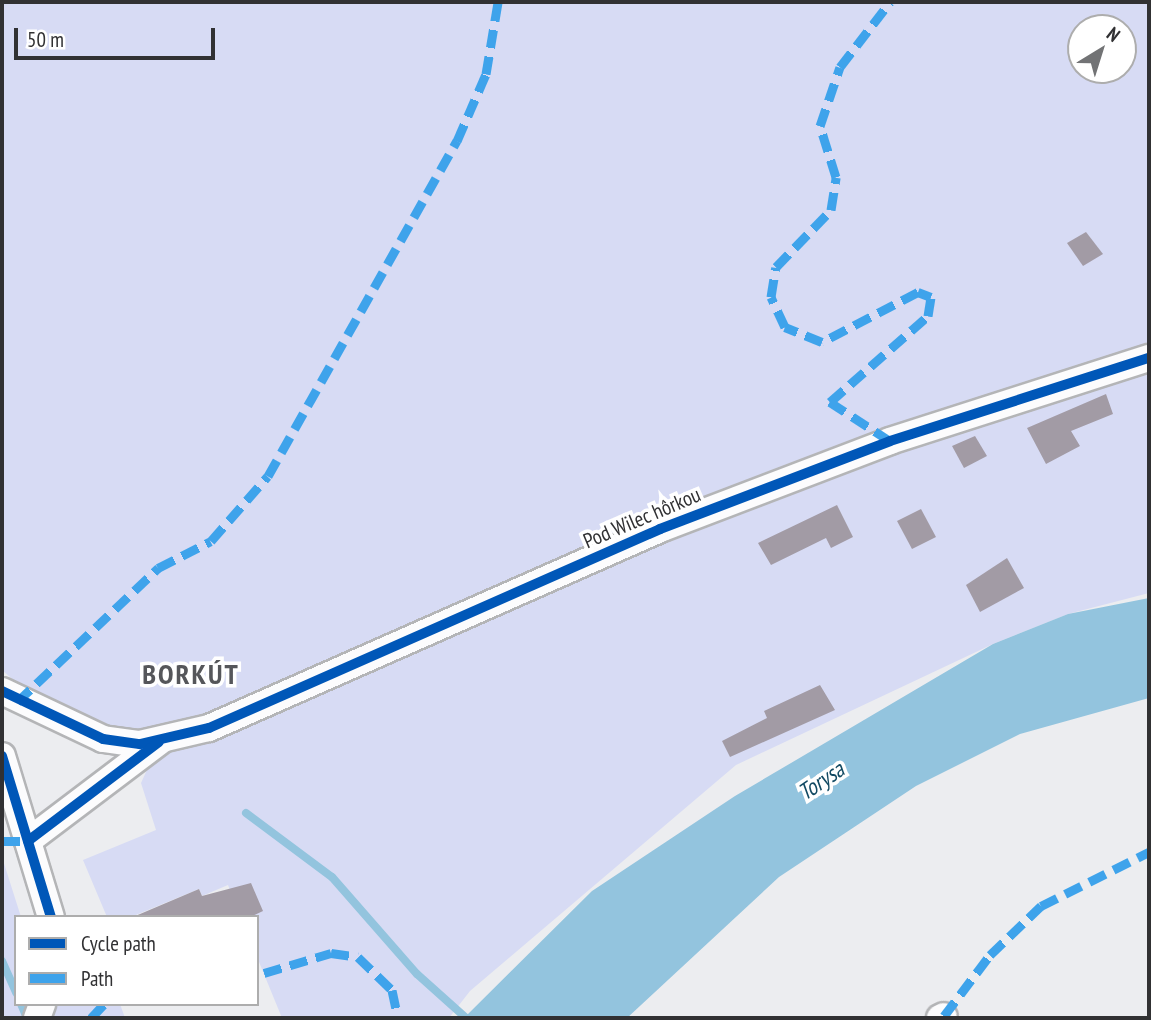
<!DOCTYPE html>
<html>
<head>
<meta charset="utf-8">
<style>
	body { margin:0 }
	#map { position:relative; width:1151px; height:1020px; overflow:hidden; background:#ecedf0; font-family:"PT Sans Narrow",sans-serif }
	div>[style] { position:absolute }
	.green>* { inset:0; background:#d7dbf4 }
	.water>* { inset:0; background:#93c4de }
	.stream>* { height:8px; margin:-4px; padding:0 4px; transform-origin:4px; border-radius:4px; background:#93c4de }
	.building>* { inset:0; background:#a29ba5 }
	.roads { filter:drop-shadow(2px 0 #b4b5b7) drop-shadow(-2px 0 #b4b5b7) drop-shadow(0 2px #b4b5b7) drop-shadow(0 -2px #b4b5b7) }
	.minor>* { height:26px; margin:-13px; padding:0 13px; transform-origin:13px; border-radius:13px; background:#fcfcfd }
	.quiet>* { height:9px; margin-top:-4.5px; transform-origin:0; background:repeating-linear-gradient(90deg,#3ea3eb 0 18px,transparent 0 27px) }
	.cycleway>* { height:10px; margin:-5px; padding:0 5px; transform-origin:5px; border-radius:5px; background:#0057b8 }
	span { translate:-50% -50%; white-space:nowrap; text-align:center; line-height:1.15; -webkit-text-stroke:7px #fff; paint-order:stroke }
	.street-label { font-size:21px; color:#313133 }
	.water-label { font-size:23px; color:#124a63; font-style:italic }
	.district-label { font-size:28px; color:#55565a; font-weight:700; letter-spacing:2px }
	.frame { position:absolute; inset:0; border:4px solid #313133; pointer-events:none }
	.legend { position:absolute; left:14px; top:915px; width:245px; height:91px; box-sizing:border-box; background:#fff; border:2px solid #adadad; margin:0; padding:9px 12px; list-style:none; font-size:21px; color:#313133 }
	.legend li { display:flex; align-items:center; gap:14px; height:35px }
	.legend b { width:35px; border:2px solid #adadad }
	.north { position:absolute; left:1067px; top:14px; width:70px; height:70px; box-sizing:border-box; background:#fff; border:2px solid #adadad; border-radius:50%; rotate:38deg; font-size:19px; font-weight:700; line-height:28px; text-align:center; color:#313133 }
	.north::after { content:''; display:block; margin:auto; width:24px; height:32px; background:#727375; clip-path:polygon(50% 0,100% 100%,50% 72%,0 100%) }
	.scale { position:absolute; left:14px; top:28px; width:201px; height:32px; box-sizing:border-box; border:4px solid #313133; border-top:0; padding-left:9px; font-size:21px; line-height:24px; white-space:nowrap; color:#313133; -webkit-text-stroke:5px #fff; paint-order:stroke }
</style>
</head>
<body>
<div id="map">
	<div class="green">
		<div style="clip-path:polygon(evenodd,2px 2px,1149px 2px,1149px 593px,1068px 614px,993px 644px,736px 765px,470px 991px,449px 1018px,282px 1018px,257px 957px,257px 917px,241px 917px,228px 885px,202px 896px,199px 889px,131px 917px,107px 917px,83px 860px,156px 830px,141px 783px,160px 741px,43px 706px,2px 670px,2px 2px,1081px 28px,1123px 28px,1123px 70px,1081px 70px,1081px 28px)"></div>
		<div style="clip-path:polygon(2px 857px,21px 917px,16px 917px,16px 1004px,37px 1004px,39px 1015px,61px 1004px,120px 1004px,125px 1018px,2px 1018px)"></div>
	</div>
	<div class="water">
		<div style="clip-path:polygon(1149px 598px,1149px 698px,1020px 734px,916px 786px,779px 877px,627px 1018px,464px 1018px,592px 891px,735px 796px,993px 644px,1068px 614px)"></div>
	</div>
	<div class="stream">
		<div style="left:246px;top:813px;width:107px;rotate:36.7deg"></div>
		<div style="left:332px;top:877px;width:129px;rotate:48.8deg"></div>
		<div style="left:417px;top:974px;width:66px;rotate:41.9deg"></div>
		<div style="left:2px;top:961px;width:35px;rotate:66deg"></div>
		<div style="left:21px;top:1004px;width:15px;rotate:67deg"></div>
	</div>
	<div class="building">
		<div style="clip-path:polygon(1086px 232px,1103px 254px,1083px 266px,1067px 243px)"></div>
		<div style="clip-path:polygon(1106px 394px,1113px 414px,1071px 431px,1080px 446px,1046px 464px,1027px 428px)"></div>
		<div style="clip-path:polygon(975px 436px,987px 456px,964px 468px,952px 446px)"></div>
		<div style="clip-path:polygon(837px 505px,853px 537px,831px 548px,826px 538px,771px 565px,758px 543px)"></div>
		<div style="clip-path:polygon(921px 509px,936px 537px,912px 549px,897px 521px)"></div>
		<div style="clip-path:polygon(1007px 558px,1024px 588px,980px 612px,966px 585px)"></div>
		<div style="clip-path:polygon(820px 685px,835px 710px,730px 757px,722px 741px,767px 718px,764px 711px)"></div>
		<div style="clip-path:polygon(251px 883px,263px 911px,250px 917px,133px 917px,199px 889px,202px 896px)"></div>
	</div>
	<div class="roads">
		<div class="minor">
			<div style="left:2px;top:691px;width:112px;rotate:25.4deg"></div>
			<div style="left:103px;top:739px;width:37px;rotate:8deg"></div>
			<div style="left:140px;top:744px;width:71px;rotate:-13.1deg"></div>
			<div style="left:209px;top:728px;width:493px;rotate:-23.8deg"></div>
			<div style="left:660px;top:529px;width:246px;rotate:-20.9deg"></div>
			<div style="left:890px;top:441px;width:272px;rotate:-17.8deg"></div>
			<div style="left:2px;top:756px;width:168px;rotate:73.1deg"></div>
			<div style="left:28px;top:841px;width:166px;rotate:-37.1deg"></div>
			<div style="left:37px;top:1018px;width:15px;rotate:-70deg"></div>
			<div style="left:940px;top:1018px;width:4px;rotate:-27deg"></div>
		</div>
	</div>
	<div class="quiet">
		<div style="left:890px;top:441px;width:72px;rotate:-147deg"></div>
		<div style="left:830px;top:402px;width:130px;rotate:-41.3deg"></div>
		<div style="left:928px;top:316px;width:19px;rotate:-81deg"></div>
		<div style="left:931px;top:297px;width:14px;rotate:-159deg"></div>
		<div style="left:918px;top:292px;width:108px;rotate:152.5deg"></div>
		<div style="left:822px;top:342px;width:40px;rotate:-158deg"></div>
		<div style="left:785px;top:327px;width:33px;rotate:-115deg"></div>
		<div style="left:771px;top:297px;width:30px;rotate:-81deg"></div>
		<div style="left:776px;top:267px;width:79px;rotate:-46deg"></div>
		<div style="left:831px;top:210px;width:33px;rotate:-81deg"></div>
		<div style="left:836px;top:177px;width:53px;rotate:-107.4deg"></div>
		<div style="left:820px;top:126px;width:62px;rotate:-71.3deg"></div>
		<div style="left:840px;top:67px;width:82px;rotate:-52.4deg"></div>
		<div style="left:17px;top:702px;width:195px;rotate:-43.5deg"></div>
		<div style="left:158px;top:568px;width:59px;rotate:-27deg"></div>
		<div style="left:211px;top:541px;width:86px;rotate:-48.8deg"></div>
		<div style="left:268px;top:476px;width:385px;rotate:-60.6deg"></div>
		<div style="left:457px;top:141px;width:73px;rotate:-66.6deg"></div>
		<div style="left:486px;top:74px;width:73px;rotate:-80.5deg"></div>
		<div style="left:2px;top:841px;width:26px"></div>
		<div style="left:264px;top:973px;width:70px;rotate:-16.6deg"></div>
		<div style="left:331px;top:953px;width:27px;rotate:8deg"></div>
		<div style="left:358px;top:957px;width:47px;rotate:44.1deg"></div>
		<div style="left:392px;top:990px;width:29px;rotate:78deg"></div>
		<div style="left:944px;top:1016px;width:76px;rotate:-53deg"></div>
		<div style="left:990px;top:955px;width:71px;rotate:-43.9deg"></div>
		<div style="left:1041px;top:906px;width:121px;rotate:-26.6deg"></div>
		<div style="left:91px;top:1018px;width:19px;rotate:-47deg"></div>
	</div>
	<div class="cycleway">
		<div style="left:2px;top:691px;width:112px;rotate:25.4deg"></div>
		<div style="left:103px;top:739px;width:37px;rotate:8deg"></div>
		<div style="left:140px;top:744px;width:71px;rotate:-13.1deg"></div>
		<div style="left:209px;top:728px;width:493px;rotate:-23.8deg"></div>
		<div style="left:660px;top:529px;width:246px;rotate:-20.9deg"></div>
		<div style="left:890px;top:441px;width:272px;rotate:-17.8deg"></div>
		<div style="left:2px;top:756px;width:168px;rotate:73.1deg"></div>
		<div style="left:28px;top:841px;width:164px;rotate:-37.1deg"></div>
	</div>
	<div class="street-label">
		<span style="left:642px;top:518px;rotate:-23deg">Pod Wilec hôrkou</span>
	</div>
	<div class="water-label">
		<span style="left:821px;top:781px;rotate:-34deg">Torysa</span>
	</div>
	<div class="district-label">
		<span style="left:191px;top:674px">BORKÚT</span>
	</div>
	<div class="frame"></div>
	<ul class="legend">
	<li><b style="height:9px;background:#0057b8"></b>Cycle path</li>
	<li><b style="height:9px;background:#3ea3eb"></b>Path</li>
	</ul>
	<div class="north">N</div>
	<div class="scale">50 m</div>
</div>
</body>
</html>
